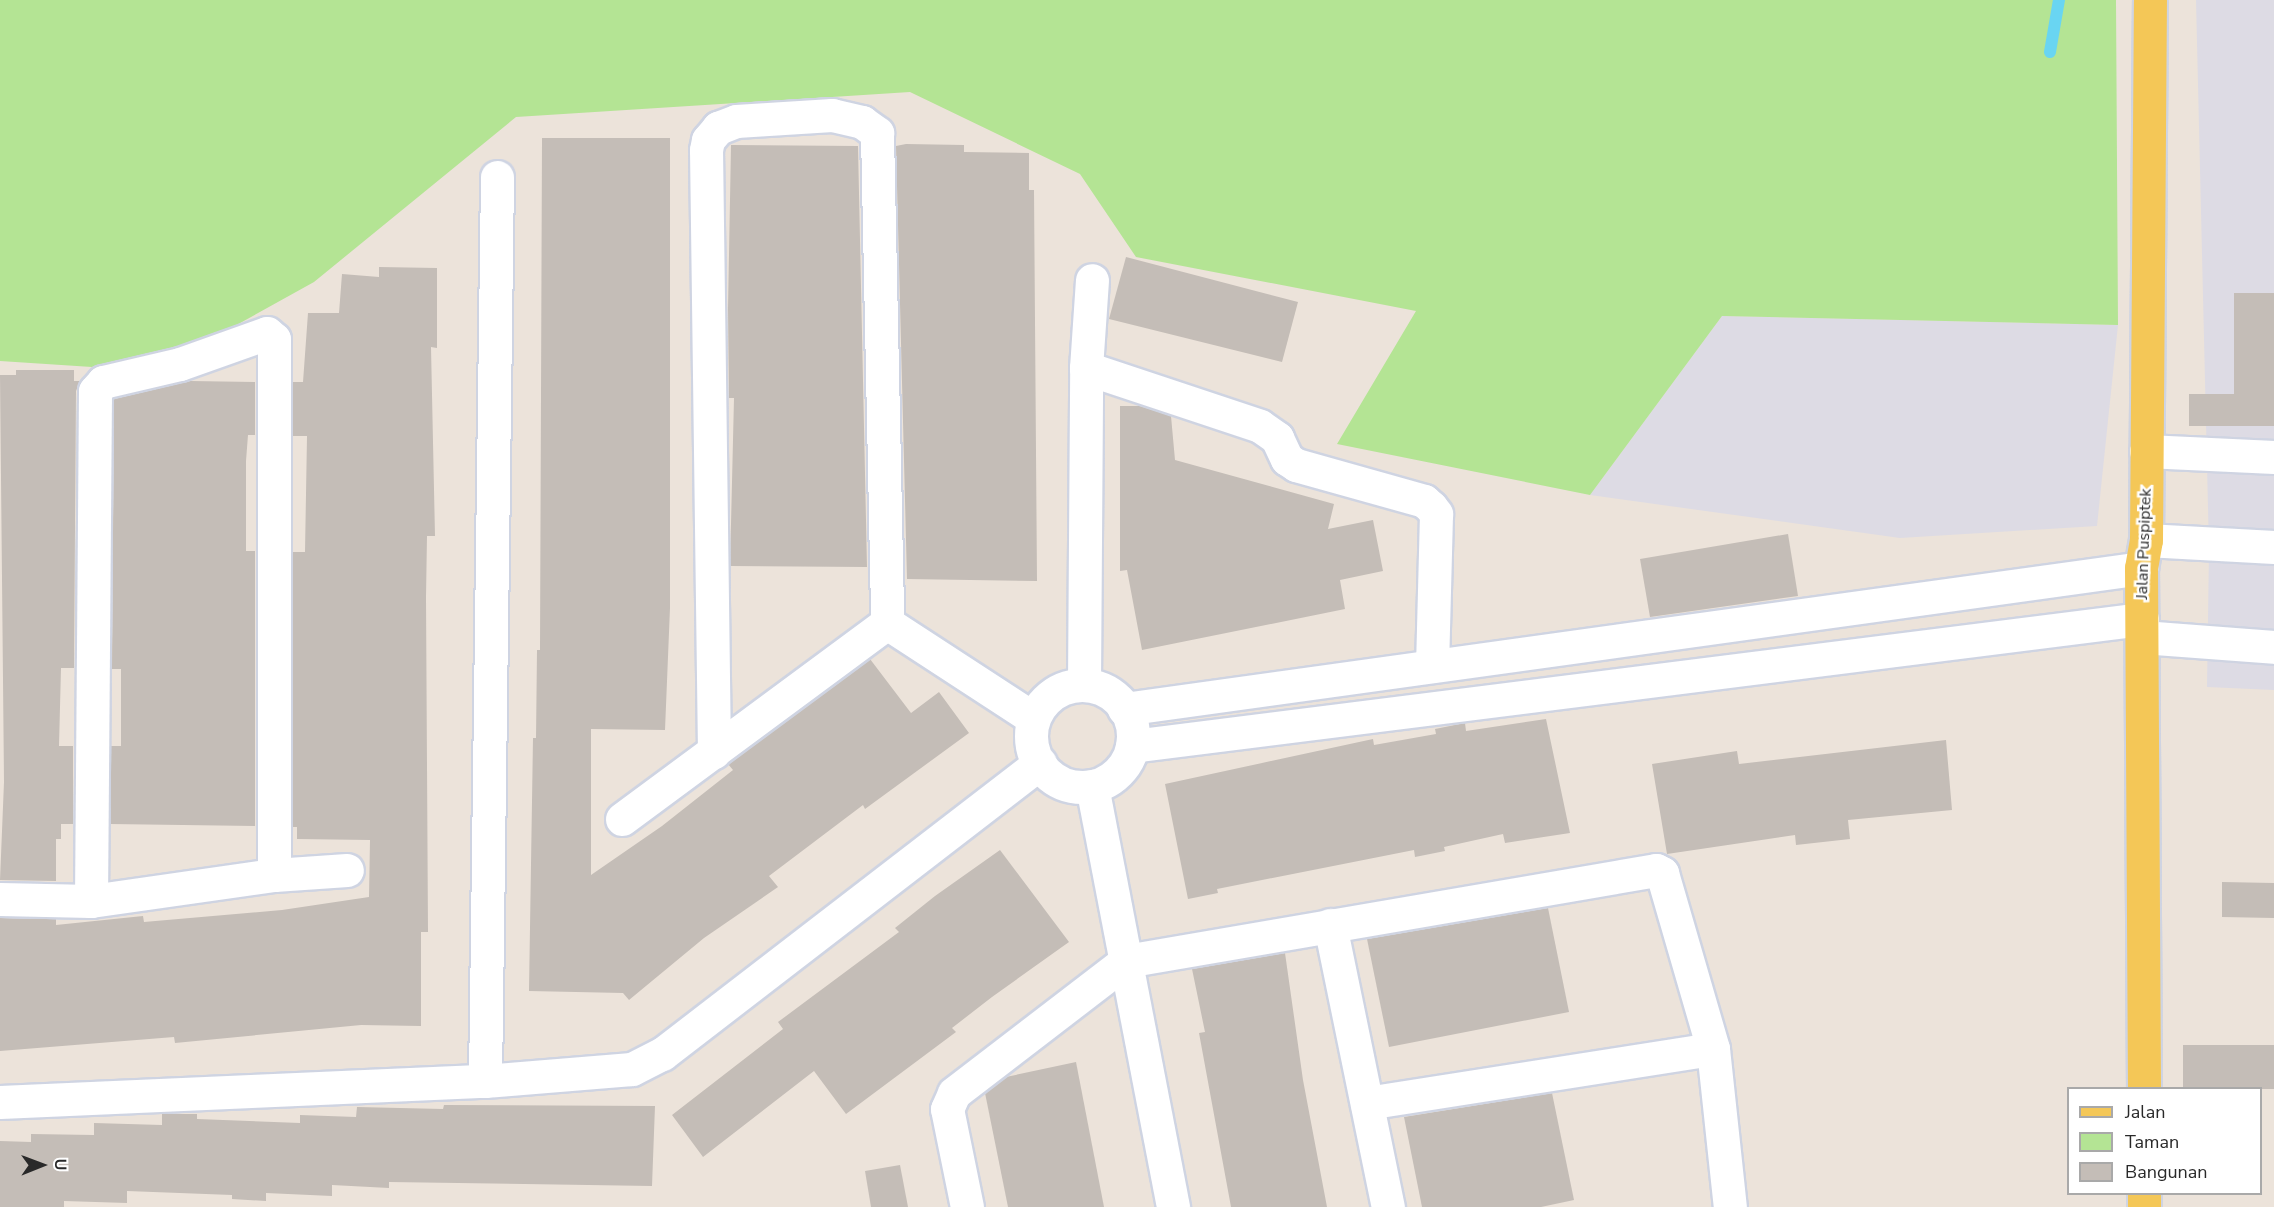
<!DOCTYPE html>
<html>
<head>
<meta charset="utf-8">
<style>
	body { margin:0 }
	#map { position:relative; width:2274px; height:1207px; overflow:hidden; background:#ece3da; font-family:"Nunito Sans",sans-serif }
	div>[style] { position:absolute }
	.industrial>* { inset:0; background:#dddbe4 }
	.green>* { inset:0; background:#b4e494 }
	.stream>* { height:12px; margin:-6px; padding:0 6px; transform-origin:6px; border-radius:6px; background:#69d5f2 }
	.building>* { inset:0; background:#c4bdb7 }
	.roads { filter:drop-shadow(2px 0 #cfd4e2) drop-shadow(-2px 0 #cfd4e2) drop-shadow(0 2px #cfd4e2) drop-shadow(0 -2px #cfd4e2) }
	.minor>* { height:33px; margin:-16.5px; padding:0 16.5px; transform-origin:16.5px; border-radius:16.5px; background:#fff }
	.minor>.ring { margin:-16.5px; padding:0; box-sizing:content-box; background:none; border:33px solid #fff; border-radius:50% }
	.major>* { height:33px; margin:-16.5px; padding:0 16.5px; transform-origin:16.5px; border-radius:16.5px; background:#f4c757 }
	span { translate:-50% -50%; white-space:nowrap; text-align:center; line-height:1.15; -webkit-text-stroke:5px #fff; paint-order:stroke }
	.street-label { font-size:16px; color:#292929 }
	.legend { position:absolute; left:2067px; top:1087px; width:195px; height:108px; box-sizing:border-box; background:#fff; border:2px solid #a9a9a9; margin:0; padding:8px 10px; list-style:none; font-size:18px; color:#292929 }
	.legend li { display:flex; align-items:center; gap:12px; height:30px }
	.legend b { width:30px; border:2px solid #a9a9a9 }
	.north { position:absolute; left:12px; top:1135px; width:60px; height:60px; -webkit-text-stroke:4px #fff; paint-order:stroke; rotate:89deg; font-size:16px; font-weight:700; line-height:24px; text-align:center; color:#292929 }
	.north::after { content:''; display:block; margin:auto; width:21px; height:27px; background:#292929; clip-path:polygon(50% 0,100% 100%,50% 72%,0 100%) }
</style>
</head>
<body>
<div id="map">
	<div class="industrial">
		<div style="clip-path:polygon(2196px 0,2274px 0,2274px 690px,2207px 687px,2209px 550px)"></div>
		<div style="clip-path:polygon(1722px 316px,2118px 325px,2097px 526px,1900px 538px,1590px 495px)"></div>
	</div>
	<div class="green">
		<div style="clip-path:polygon(0 0,2116px 0,2118px 325px,1722px 316px,1590px 495px,1337px 444px,1416px 311px,1136px 257px,1080px 174px,910px 92px,516px 117px,314px 282px,204px 343px,92px 367px,0 361px)"></div>
	</div>
	<div class="stream">
		<div style="left:2050px;top:52px;width:53px;rotate:-80.2deg"></div>
	</div>
	<div class="building">
		<div style="clip-path:polygon(542px 138px,670px 138px,670px 608px,665px 730px,591px 729px,591px 875px,662px 826px,733px 770px,728px 764px,870px 659px,911px 713px,939px 692px,969px 733px,865px 809px,863px 805px,769px 876px,778px 887px,704px 938px,629px 1000px,623px 993px,529px 991px,533px 738px,536px 738px,537px 650px,540px 650px)"></div>
		<div style="clip-path:polygon(906px 144px,964px 145px,964px 152px,1029px 153px,1029px 190px,1034px 190px,1037px 581px,907px 579px,896px 146px)"></div>
		<div style="clip-path:polygon(731px 145px,858px 146px,867px 567px,730px 566px,734px 398px,729px 398px,728px 309px)"></div>
		<div style="clip-path:polygon(1126px 257px,1298px 302px,1282px 362px,1109px 319px)"></div>
		<div style="clip-path:polygon(379px 267px,437px 268px,437px 348px,431px 347px,435px 536px,427px 536px,426px 597px,428px 932px,421px 932px,421px 1026px,361px 1025px,175px 1043px,174px 1037px,0 1051px,0 918px,56px 919px,56px 925px,143px 916px,144px 922px,282px 910px,369px 897px,370px 840px,297px 839px,297px 827px,293px 827px,293px 552px,305px 552px,307px 436px,293px 436px,293px 382px,303px 382px,308px 313px,339px 313px,342px 274px,379px 277px)"></div>
		<div style="clip-path:polygon(2234px 293px,2274px 293px,2274px 426px,2189px 426px,2189px 394px,2234px 394px)"></div>
		<div style="clip-path:polygon(16px 370px,74px 370px,74px 381px,80px 381px,76px 391px,74px 668px,61px 668px,59px 746px,73px 746px,73px 824px,61px 824px,61px 839px,56px 839px,56px 881px,0 880px,4px 782px,0 375px,16px 375px)"></div>
		<div style="clip-path:polygon(190px 381px,255px 382px,255px 435px,248px 435px,246px 461px,246px 551px,255px 551px,255px 826px,110px 824px,111px 746px,121px 746px,121px 669px,112px 669px,114px 399px)"></div>
		<div style="clip-path:polygon(1120px 406px,1140px 406px,1171px 416px,1175px 460px,1334px 504px,1328px 529px,1373px 520px,1383px 571px,1340px 580px,1345px 609px,1142px 650px,1127px 570px,1120px 571px)"></div>
		<div style="clip-path:polygon(1788px 534px,1798px 596px,1650px 617px,1640px 559px)"></div>
		<div style="clip-path:polygon(1546px 719px,1570px 833px,1505px 843px,1503px 834px,1444px 847px,1445px 851px,1415px 857px,1414px 850px,1217px 889px,1218px 893px,1188px 899px,1165px 784px,1373px 739px,1374px 745px,1436px 734px,1435px 729px,1465px 723px,1466px 731px)"></div>
		<div style="clip-path:polygon(1946px 740px,1952px 810px,1848px 820px,1850px 839px,1796px 845px,1795px 835px,1667px 854px,1652px 764px,1737px 751px,1739px 764px)"></div>
		<div style="clip-path:polygon(1000px 850px,1069px 942px,992px 997px,952px 1028px,956px 1032px,846px 1114px,814px 1071px,703px 1157px,672px 1115px,783px 1029px,778px 1022px,899px 932px,895px 928px,935px 896px)"></div>
		<div style="clip-path:polygon(2222px 882px,2274px 883px,2274px 918px,2222px 917px)"></div>
		<div style="clip-path:polygon(1548px 908px,1569px 1012px,1389px 1047px,1367px 939px)"></div>
		<div style="clip-path:polygon(1285px 953px,1303px 1080px,1327px 1207px,1231px 1207px,1199px 1033px,1205px 1032px,1192px 969px)"></div>
		<div style="clip-path:polygon(2183px 1045px,2274px 1045px,2274px 1089px,2183px 1089px)"></div>
		<div style="clip-path:polygon(1076px 1062px,1104px 1207px,1008px 1207px,985px 1093px,1006px 1077px)"></div>
		<div style="clip-path:polygon(1552px 1093px,1574px 1200px,1541px 1207px,1422px 1207px,1404px 1117px)"></div>
		<div style="clip-path:polygon(444px 1105px,655px 1106px,652px 1186px,389px 1182px,389px 1188px,332px 1185px,332px 1196px,266px 1193px,266px 1201px,232px 1199px,232px 1195px,127px 1191px,127px 1203px,64px 1201px,64px 1207px,0 1207px,0 1141px,31px 1142px,31px 1134px,94px 1135px,94px 1123px,162px 1125px,162px 1114px,197px 1114px,197px 1119px,300px 1123px,300px 1115px,356px 1117px,357px 1107px,443px 1109px)"></div>
		<div style="clip-path:polygon(900px 1165px,908px 1207px,871px 1207px,865px 1171px)"></div>
	</div>
	<div class="roads">
		<div class="minor">
			<div style="left:1086px;top:368px;width:183px;rotate:18.4deg"></div>
			<div style="left:1260px;top:426px;width:21px;rotate:35deg"></div>
			<div style="left:1277px;top:438px;width:23px;rotate:65deg"></div>
			<div style="left:1287px;top:459px;width:11px;rotate:34deg"></div>
			<div style="left:1296px;top:465px;width:133px;rotate:15.7deg"></div>
			<div style="left:1424px;top:501px;width:9px;rotate:41deg"></div>
			<div style="left:1431px;top:507px;width:9px;rotate:54deg"></div>
			<div style="left:1436px;top:514px;width:152px;rotate:91.5deg"></div>
			<div style="left:2146px;top:451px;width:128px;rotate:2.7deg"></div>
			<div style="left:2146px;top:540px;width:128px;rotate:3.1deg"></div>
			<div style="left:2142px;top:637px;width:132px;rotate:4.3deg"></div>
			<div style="left:1084px;top:684px;width:316px;rotate:-89.6deg"></div>
			<div style="left:1086px;top:368px;width:88px;rotate:-86.1deg"></div>
			<div class="ring" style="left:1031px;top:685px;width:69px;height:69px"></div>
			<div style="left:1124px;top:709px;width:1027px;rotate:-7.89deg"></div>
			<div style="left:1132px;top:746px;width:1018px;rotate:-7.17deg"></div>
			<div style="left:714px;top:752px;width:602px;rotate:-90.76deg"></div>
			<div style="left:706px;top:150px;width:10px;rotate:-79deg"></div>
			<div style="left:708px;top:140px;width:16px;rotate:-50deg"></div>
			<div style="left:718px;top:128px;width:19px;rotate:-21deg"></div>
			<div style="left:736px;top:121px;width:96px;rotate:-3.6deg"></div>
			<div style="left:832px;top:115px;width:31px;rotate:13deg"></div>
			<div style="left:862px;top:122px;width:19px;rotate:36deg"></div>
			<div style="left:877px;top:133px;width:490px;rotate:88.8deg"></div>
			<div style="left:1092px;top:786px;width:429px;rotate:79.1deg"></div>
			<div style="left:622px;top:819px;width:330px;rotate:-36.5deg"></div>
			<div style="left:887px;top:623px;width:174px;rotate:33.1deg"></div>
			<div style="left:0;top:899px;width:91px;rotate:1.3deg"></div>
			<div style="left:91px;top:901px;width:185px;rotate:-8.1deg"></div>
			<div style="left:274px;top:875px;width:73px;rotate:-3.9deg"></div>
			<div style="left:91px;top:901px;width:510px;rotate:-89.55deg"></div>
			<div style="left:95px;top:391px;width:12px;rotate:-48deg"></div>
			<div style="left:103px;top:382px;width:79px;rotate:-13.2deg"></div>
			<div style="left:180px;top:364px;width:92px;rotate:-19.6deg"></div>
			<div style="left:267px;top:333px;width:9px;rotate:41deg"></div>
			<div style="left:274px;top:339px;width:536px;rotate:90deg"></div>
			<div style="left:1330px;top:925px;width:288px;rotate:78.4deg"></div>
			<div style="left:485px;top:1081px;width:904px;rotate:-89.24deg"></div>
			<div style="left:0;top:1102px;width:485px;rotate:-2.5deg"></div>
			<div style="left:485px;top:1081px;width:147px;rotate:-4.7deg"></div>
			<div style="left:632px;top:1069px;width:34px;rotate:-27deg"></div>
			<div style="left:662px;top:1054px;width:477px;rotate:-37.6deg"></div>
			<div style="left:1367px;top:1103px;width:350px;rotate:-8.9deg"></div>
			<div style="left:967px;top:1207px;width:100px;rotate:-101.5deg"></div>
			<div style="left:947px;top:1109px;width:17px;rotate:-66deg"></div>
			<div style="left:954px;top:1093px;width:217px;rotate:-37.5deg"></div>
			<div style="left:1126px;top:961px;width:538px;rotate:-9.74deg"></div>
			<div style="left:1656px;top:870px;width:7px;rotate:27deg"></div>
			<div style="left:1662px;top:873px;width:183px;rotate:73.8deg"></div>
			<div style="left:1713px;top:1049px;width:159px;rotate:83.9deg"></div>
		</div>
		<div class="major">
			<div style="left:2144px;top:1088px;width:520px;rotate:-90.33deg"></div>
			<div style="left:2141px;top:568px;width:28px;rotate:-80deg"></div>
			<div style="left:2146px;top:540px;width:540px;rotate:-89.58deg"></div>
			<div style="left:2144px;top:1194px;width:13px;rotate:90deg"></div>
		</div>
	</div>
	<div class="street-label">
		<span style="left:2144px;top:544px;rotate:-88deg">Jalan Puspiptek</span>
	</div>
	<ul class="legend">
	<li><b style="height:8px;background:#f4c757"></b>Jalan</li>
	<li><b style="height:16px;background:#b4e494"></b>Taman</li>
	<li><b style="height:16px;background:#c4bdb7"></b>Bangunan</li>
	</ul>
	<div class="north">U</div>
</div>
</body>
</html>
